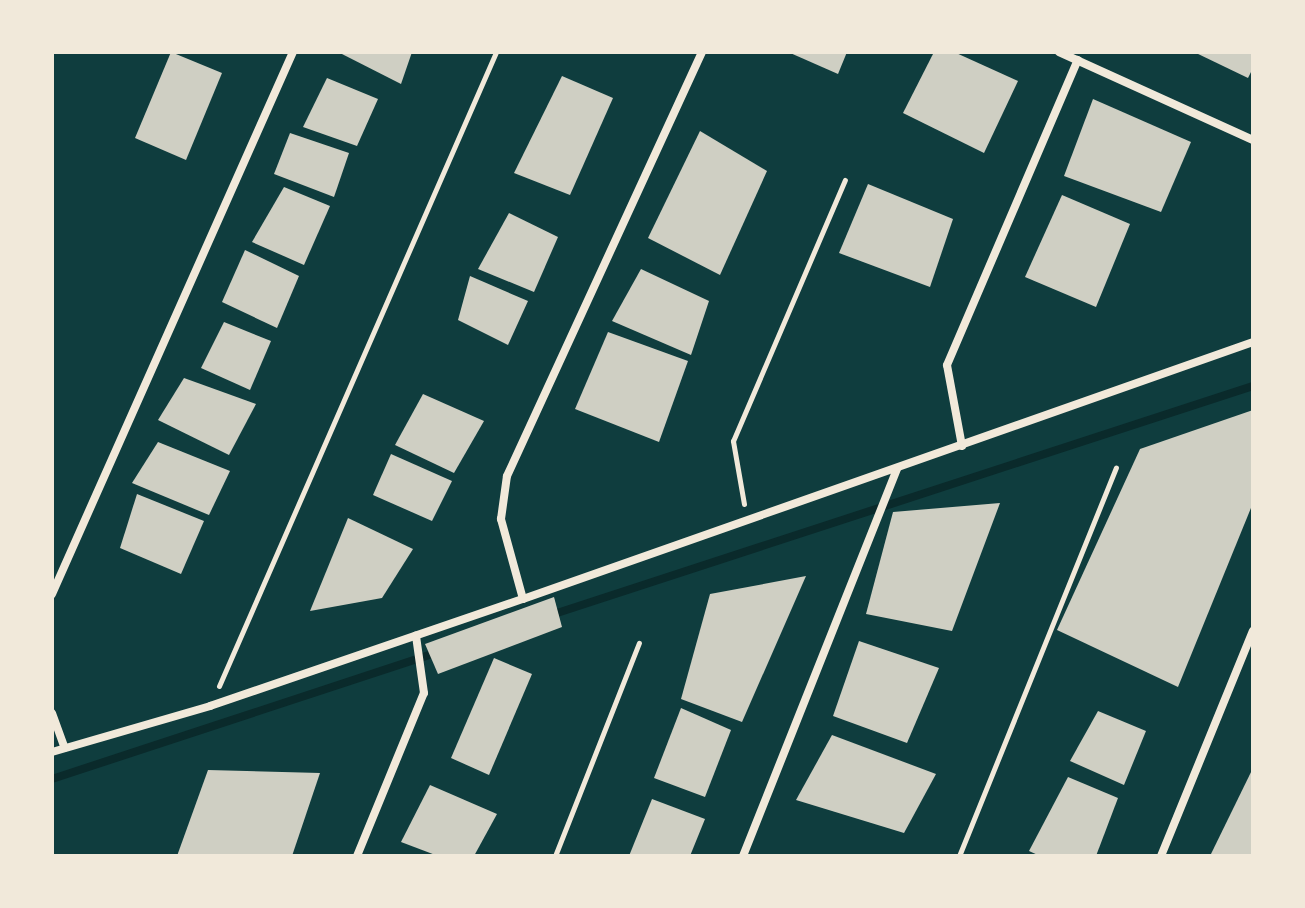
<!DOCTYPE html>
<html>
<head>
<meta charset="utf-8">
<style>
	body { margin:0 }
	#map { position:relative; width:1305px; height:908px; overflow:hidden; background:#0f3d3e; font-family:"Golos Text",sans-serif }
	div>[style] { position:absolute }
	.stream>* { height:8px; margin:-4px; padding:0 4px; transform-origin:4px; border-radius:4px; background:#0a2a2b }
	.building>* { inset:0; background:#cfcfc3 }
	.path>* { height:5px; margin:-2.5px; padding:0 2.5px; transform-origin:2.5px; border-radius:2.5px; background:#f1e9da }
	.minor>* { height:8px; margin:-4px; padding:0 4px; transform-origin:4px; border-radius:4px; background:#f1e9da }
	span { translate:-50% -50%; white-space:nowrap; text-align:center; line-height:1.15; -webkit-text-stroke:8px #f1e9da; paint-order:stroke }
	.frame { position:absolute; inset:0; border:54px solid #f1e9da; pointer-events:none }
</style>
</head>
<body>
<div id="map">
	<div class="stream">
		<div style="left:551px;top:615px;width:738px;rotate:-18.07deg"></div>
		<div style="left:52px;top:779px;width:407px;rotate:-18.2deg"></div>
	</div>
	<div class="building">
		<div style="clip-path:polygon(171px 52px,222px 73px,186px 160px,135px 138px)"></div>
		<div style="clip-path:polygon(338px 52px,412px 52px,401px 84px)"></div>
		<div style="clip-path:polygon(788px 52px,847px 52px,838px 74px)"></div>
		<div style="clip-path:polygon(934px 52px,954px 52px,1018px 81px,984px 153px,903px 113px)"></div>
		<div style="clip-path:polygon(1194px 52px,1253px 52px,1253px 68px,1248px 78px)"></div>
		<div style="clip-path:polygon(562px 76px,613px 98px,570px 195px,514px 173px)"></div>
		<div style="clip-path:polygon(327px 78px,378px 99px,357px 146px,303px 127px)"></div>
		<div style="clip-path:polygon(1093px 99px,1191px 142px,1161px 212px,1064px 176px)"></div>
		<div style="clip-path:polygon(700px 131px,767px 171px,720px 275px,648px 238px)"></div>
		<div style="clip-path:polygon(290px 133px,349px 153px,334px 197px,274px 174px)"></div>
		<div style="clip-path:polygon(868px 184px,953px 219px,930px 287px,839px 253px)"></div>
		<div style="clip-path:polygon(284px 187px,330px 206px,304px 265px,252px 242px)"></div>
		<div style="clip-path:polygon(1062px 195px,1130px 224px,1096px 307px,1025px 277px)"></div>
		<div style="clip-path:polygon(509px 213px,558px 237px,534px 292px,478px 269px)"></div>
		<div style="clip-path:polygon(245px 250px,299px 276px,277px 328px,222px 302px)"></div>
		<div style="clip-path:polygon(641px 269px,709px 301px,691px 355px,612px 321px)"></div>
		<div style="clip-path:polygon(470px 276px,528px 301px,508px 345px,458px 320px)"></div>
		<div style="clip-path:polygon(224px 322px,271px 341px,250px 390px,201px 368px)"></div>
		<div style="clip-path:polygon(608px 332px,688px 361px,659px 442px,575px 409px)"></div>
		<div style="clip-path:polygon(184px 378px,256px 404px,229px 455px,158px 420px)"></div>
		<div style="clip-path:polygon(423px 394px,484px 421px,454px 473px,395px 445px)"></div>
		<div style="clip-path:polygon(1253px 410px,1253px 503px,1178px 687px,1057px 630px,1140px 449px)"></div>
		<div style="clip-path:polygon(158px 442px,230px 471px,209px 515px,132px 483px)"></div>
		<div style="clip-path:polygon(391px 454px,452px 481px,432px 521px,373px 495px)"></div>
		<div style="clip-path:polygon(137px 494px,204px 521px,181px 574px,120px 548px)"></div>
		<div style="clip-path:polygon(1000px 503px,952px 631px,866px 614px,893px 512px)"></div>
		<div style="clip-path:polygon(348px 518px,413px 549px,382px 598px,310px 611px)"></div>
		<div style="clip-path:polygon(806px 576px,742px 722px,681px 699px,710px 594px)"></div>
		<div style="clip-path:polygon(554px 597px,562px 627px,438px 674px,425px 644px)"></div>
		<div style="clip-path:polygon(859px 641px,939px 668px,907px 743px,833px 716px)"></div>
		<div style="clip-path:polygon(494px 658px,532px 674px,489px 775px,451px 758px)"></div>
		<div style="clip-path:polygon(681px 708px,731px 730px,705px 797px,654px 778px)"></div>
		<div style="clip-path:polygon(1098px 711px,1146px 731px,1124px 785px,1070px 761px)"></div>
		<div style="clip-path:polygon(832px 735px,936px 774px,904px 833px,796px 800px)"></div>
		<div style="clip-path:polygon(1253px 768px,1253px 856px,1210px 856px)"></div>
		<div style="clip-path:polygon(208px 770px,320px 773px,292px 856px,177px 856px)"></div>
		<div style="clip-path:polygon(1068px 777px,1118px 798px,1096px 856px,1040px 856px,1029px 851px)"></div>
		<div style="clip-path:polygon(430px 785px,497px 814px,474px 856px,438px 856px,401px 842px)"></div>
		<div style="clip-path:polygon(652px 799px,705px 819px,690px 856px,629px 856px)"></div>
	</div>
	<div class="path">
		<div style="left:744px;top:504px;width:64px;rotate:-99.9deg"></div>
		<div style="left:733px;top:441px;width:284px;rotate:-66.8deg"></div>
		<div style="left:219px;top:686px;width:692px;rotate:-66.4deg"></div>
		<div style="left:555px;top:856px;width:229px;rotate:-68.5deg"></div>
		<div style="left:959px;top:856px;width:419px;rotate:-68deg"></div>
	</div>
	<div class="minor">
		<div style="left:1059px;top:52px;width:213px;rotate:24.4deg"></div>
		<div style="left:962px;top:446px;width:82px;rotate:-100.5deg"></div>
		<div style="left:947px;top:365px;width:332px;rotate:-66.8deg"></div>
		<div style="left:52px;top:594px;width:593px;rotate:-66.03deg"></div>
		<div style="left:523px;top:599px;width:83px;rotate:-105.4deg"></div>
		<div style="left:501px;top:519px;width:43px;rotate:-82.1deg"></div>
		<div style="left:507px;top:476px;width:467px;rotate:-65.3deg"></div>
		<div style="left:52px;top:713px;width:37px;rotate:70deg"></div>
		<div style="left:52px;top:752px;width:165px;rotate:-16.2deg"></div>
		<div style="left:210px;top:706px;width:331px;rotate:-18.9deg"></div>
		<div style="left:523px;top:599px;width:774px;rotate:-19.39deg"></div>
		<div style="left:357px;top:856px;width:176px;rotate:-67.7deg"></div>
		<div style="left:424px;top:693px;width:58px;rotate:-98deg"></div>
		<div style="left:743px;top:856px;width:417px;rotate:-68.3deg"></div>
		<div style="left:1161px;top:856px;width:243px;rotate:-67.8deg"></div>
	</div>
	<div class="frame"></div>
</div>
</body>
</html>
